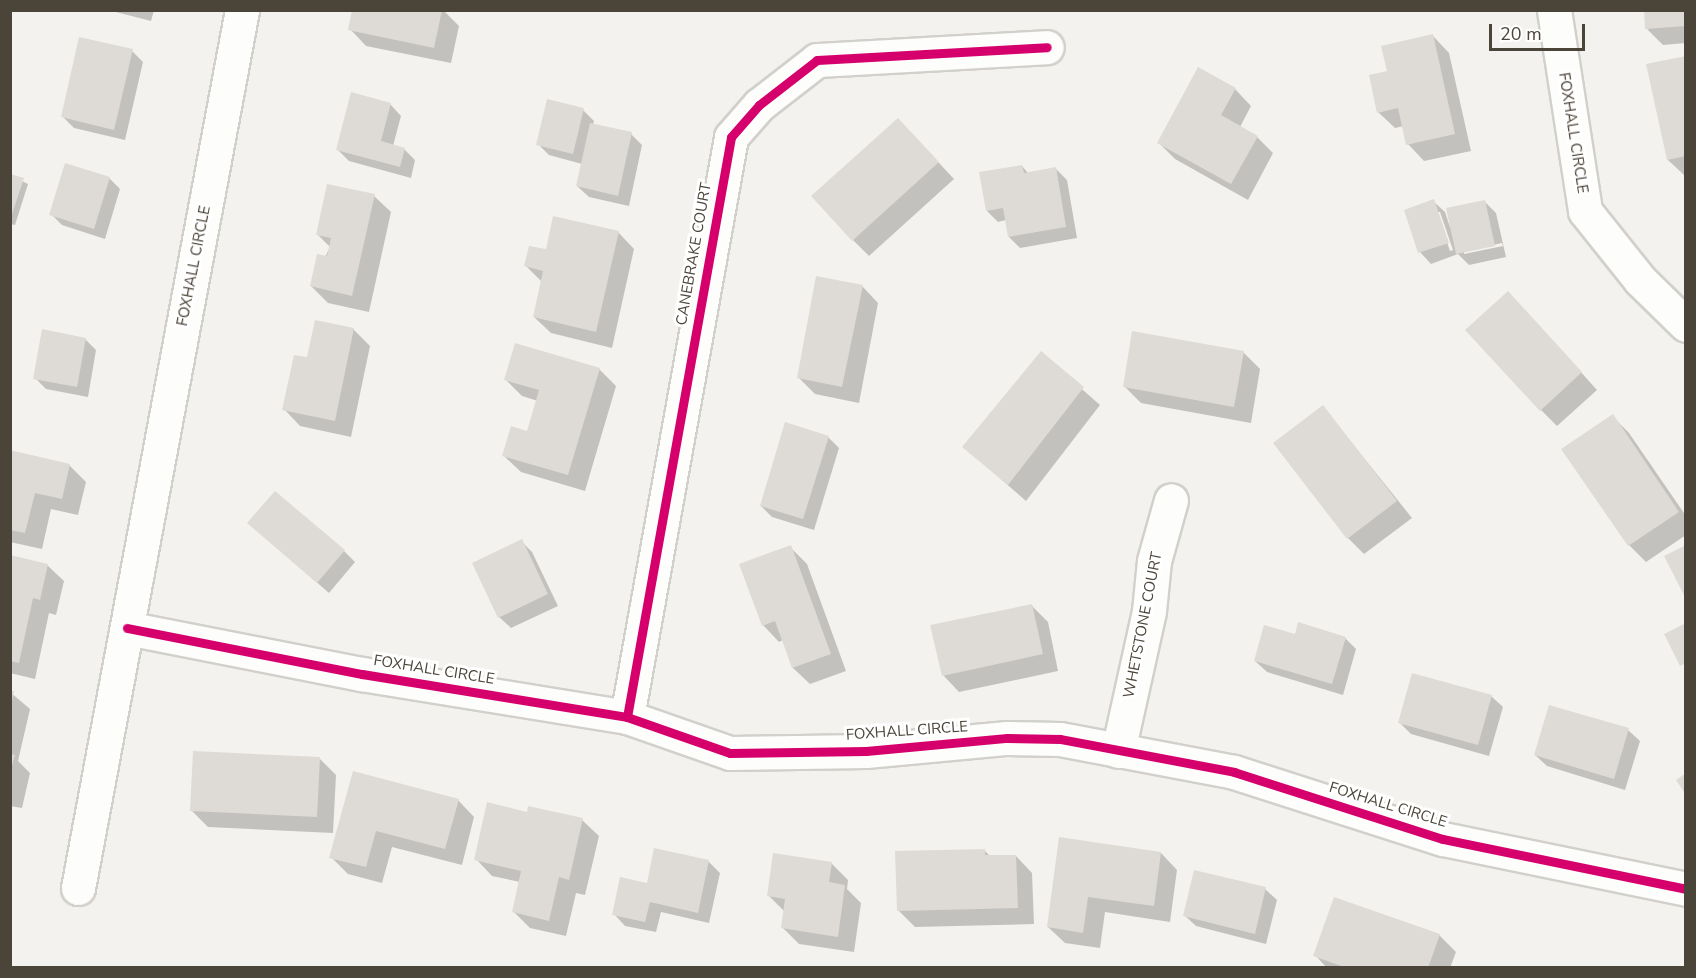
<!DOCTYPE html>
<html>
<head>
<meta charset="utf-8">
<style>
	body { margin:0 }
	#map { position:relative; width:1696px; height:978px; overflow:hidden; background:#f4f2ee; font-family:"Nunito Sans",sans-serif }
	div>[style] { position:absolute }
	.shadow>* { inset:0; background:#0003 }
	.building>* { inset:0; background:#dedbd6 }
	.roads { filter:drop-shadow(2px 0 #d2d0cb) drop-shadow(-2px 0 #d2d0cb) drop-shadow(0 2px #d2d0cb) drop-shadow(0 -2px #d2d0cb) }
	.minor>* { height:33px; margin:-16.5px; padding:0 16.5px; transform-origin:16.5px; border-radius:16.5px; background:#fdfdfc }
	.cycleway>* { height:9px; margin:-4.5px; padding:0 4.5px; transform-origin:4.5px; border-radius:4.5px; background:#d6006c }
	span { translate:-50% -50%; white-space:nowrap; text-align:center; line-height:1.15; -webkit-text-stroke:6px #fff; paint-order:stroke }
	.street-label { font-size:15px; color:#4b4439 }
	.frame { position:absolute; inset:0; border:12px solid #4b4439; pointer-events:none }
	.scale { position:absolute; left:1489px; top:24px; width:96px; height:27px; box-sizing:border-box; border:3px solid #4b4439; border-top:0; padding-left:8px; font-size:18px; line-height:21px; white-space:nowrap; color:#4b4439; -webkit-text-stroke:4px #fff; paint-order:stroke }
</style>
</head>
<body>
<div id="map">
	<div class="shadow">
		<div style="clip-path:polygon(108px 10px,154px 10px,151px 21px)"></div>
		<div style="clip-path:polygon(354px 10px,443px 10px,459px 26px,451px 63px,366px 46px,350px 29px)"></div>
		<div style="clip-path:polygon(1410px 10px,1452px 10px,1452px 11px)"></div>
		<div style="clip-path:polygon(1686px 10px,1686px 43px,1663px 45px,1647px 29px)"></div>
		<div style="clip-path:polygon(1433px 36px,1449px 53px,1471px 151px,1424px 161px,1408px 144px,1404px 126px,1395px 128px,1378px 112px,1388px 73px)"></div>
		<div style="clip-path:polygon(132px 51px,143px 62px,125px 140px,74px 128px,63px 117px)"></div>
		<div style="clip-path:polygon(1686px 57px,1686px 176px,1685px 176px,1668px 160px)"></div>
		<div style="clip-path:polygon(1235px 89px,1251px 106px,1240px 127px,1257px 137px,1273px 153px,1248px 200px,1175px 159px,1159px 143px)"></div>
		<div style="clip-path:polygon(390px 104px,401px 116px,393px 146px,404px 149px,415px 160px,411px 178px,349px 161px,337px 149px)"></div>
		<div style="clip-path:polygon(583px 110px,594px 121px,593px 125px,631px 134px,642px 145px,629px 206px,589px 197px,577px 186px,582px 164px,549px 155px,538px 144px)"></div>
		<div style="clip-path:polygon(914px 136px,954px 179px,869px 256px,853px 240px)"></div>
		<div style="clip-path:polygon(1022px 166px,1028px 173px,1056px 169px,1067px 180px,1077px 238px,1020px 248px,1009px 237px,1006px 220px,998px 222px,987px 211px)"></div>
		<div style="clip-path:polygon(10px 175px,28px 184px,15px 225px,10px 224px)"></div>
		<div style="clip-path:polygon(109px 178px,120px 189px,105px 239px,62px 225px,51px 214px)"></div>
		<div style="clip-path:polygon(374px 196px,391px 212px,369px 312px,328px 303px,311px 286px,330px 247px,317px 234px)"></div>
		<div style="clip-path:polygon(evenodd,1433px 201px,1445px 212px,1450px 227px,1484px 201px,1496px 213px,1506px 257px,1469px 265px,1458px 254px,1431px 264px,1420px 252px,1406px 211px,1433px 201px,1437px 212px,1440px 212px,1453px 250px,1450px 251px,1437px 212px,1433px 201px,1502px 243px,1503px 246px,1464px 254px,1464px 251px,1502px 243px)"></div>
		<div style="clip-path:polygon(618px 232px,634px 249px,612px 348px,551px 333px,534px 317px,542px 282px,526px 266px,547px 251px)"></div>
		<div style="clip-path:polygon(862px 286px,878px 303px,859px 403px,815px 394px,798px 377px)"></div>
		<div style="clip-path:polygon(1525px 310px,1597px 390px,1557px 426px,1541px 410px)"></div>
		<div style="clip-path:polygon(353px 329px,370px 346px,351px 437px,300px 426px,284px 409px,308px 359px)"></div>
		<div style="clip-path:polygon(85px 339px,96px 350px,88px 397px,46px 389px,35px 378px)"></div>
		<div style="clip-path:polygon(1243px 352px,1260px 369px,1251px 423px,1141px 403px,1125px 387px)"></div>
		<div style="clip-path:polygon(1041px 353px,1100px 405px,1026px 501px,964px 447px)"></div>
		<div style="clip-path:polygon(599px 369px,616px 386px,585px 491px,521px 472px,504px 456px,528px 433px,538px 401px,522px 396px,506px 380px)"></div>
		<div style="clip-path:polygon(1323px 407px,1412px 518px,1364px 554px,1348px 538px)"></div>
		<div style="clip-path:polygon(1612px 416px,1629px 433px,1686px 516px,1686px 535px,1646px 562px,1629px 545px,1564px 450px)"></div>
		<div style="clip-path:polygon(828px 437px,839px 448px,814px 530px,772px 517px,761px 506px)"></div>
		<div style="clip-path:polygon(10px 451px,69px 465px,86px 482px,78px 515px,51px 509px,42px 549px,10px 542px)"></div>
		<div style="clip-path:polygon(249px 523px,344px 551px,355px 562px,329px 593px)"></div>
		<div style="clip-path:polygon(521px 541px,532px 552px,558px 606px,511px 628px,499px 617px)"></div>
		<div style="clip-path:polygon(790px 547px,807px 564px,846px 671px,810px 684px,793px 668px,783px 640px,779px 642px,763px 625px)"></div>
		<div style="clip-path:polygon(10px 557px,47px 565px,64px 581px,56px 615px,49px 613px,35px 679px,10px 673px)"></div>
		<div style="clip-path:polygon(1031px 605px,1048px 622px,1058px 671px,959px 692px,943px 675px)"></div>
		<div style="clip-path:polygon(1296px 636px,1345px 638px,1356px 649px,1343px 695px,1267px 672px,1255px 661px)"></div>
		<div style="clip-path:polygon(10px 692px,30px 709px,18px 761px,30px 773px,22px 808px,10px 806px)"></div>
		<div style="clip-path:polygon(1491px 696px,1503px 707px,1489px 756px,1411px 734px,1400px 723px)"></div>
		<div style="clip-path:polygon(1628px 730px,1640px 741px,1625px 790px,1547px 766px,1535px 755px)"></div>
		<div style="clip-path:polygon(319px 758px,336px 775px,333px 833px,208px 827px,192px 811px)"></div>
		<div style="clip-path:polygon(354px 773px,458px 800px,474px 817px,462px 865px,392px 847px,382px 883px,348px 874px,331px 857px)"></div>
		<div style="clip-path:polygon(528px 813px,582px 820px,599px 836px,585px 895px,576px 893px,566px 936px,530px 928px,513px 911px,520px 882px,492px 876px,476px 859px)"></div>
		<div style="clip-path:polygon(1061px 839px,1161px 853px,1177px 870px,1170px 922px,1105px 912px,1100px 948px,1065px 943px,1048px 927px)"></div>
		<div style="clip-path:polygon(656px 850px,709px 862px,720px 873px,709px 923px,661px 912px,656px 932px,625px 926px,614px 914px,648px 885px)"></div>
		<div style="clip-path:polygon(984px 850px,991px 857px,1016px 856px,1032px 873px,1034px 924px,915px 927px,898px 910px)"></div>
		<div style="clip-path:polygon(832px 864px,848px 880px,847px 889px,861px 903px,854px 952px,799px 944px,783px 928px,785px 912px,768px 895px)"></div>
		<div style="clip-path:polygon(1265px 889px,1277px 900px,1266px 944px,1196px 926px,1184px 915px)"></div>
		<div style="clip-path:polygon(1439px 935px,1456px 952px,1450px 968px,1327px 968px,1315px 955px)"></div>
	</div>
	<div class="building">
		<div style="clip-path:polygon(352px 10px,442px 10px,434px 48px,348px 30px)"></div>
		<div style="clip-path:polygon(1644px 10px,1686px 10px,1686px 26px,1645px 29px)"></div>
		<div style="clip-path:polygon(1433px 34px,1455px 134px,1406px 145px,1398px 108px,1377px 113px,1369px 75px,1387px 71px,1381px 46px)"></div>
		<div style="clip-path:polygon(79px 37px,133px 49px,114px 130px,61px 117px)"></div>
		<div style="clip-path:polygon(1686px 56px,1686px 156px,1667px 160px,1646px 64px)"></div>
		<div style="clip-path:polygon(1198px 67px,1236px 88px,1221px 115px,1258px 136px,1231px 184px,1157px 143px)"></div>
		<div style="clip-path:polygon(351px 92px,391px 103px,381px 141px,405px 148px,400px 167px,336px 150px)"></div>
		<div style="clip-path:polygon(547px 99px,584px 108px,573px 154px,536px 145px)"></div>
		<div style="clip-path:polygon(898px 118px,939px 162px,852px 241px,811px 196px)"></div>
		<div style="clip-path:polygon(590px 123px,632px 132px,618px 196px,576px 186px)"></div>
		<div style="clip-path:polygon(65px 163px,110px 177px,94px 229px,49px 215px)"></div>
		<div style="clip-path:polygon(1022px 165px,1024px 173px,1056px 167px,1066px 227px,1008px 237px,1003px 208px,986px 211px,979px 172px)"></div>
		<div style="clip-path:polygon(10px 174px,24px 178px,11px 217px,10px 217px)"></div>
		<div style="clip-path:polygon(327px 184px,375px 194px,352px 296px,310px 286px,317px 254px,327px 256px,331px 238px,316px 235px)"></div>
		<div style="clip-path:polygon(1434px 199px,1449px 243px,1418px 253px,1404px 210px)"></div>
		<div style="clip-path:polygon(1485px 200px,1495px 246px,1456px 254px,1446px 208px)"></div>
		<div style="clip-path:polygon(553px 216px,619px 231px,596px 332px,533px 317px,543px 271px,524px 266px,529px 246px,546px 249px)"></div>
		<div style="clip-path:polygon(816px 276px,863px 285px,842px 387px,797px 378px)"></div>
		<div style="clip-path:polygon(1508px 291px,1582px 372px,1540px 411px,1465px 330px)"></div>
		<div style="clip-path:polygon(315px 320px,354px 328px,335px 421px,282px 410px,294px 355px,307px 357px)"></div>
		<div style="clip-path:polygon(42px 329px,86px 338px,77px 387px,33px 379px)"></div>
		<div style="clip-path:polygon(1132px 331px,1244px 351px,1234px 407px,1123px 387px)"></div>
		<div style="clip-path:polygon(515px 343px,600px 368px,568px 475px,502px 456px,511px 426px,527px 431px,539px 390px,504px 380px)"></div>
		<div style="clip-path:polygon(1041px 351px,1084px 387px,1008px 485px,962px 447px)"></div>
		<div style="clip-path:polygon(1323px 405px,1397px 501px,1347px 539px,1273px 443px)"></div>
		<div style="clip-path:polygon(1613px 414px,1679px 512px,1628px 546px,1561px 449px)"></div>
		<div style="clip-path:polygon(785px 422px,829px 436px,803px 519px,760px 506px)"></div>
		<div style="clip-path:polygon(10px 450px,70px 464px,62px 499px,35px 493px,25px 533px,10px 530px)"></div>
		<div style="clip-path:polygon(275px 491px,345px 550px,317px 583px,247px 523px)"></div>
		<div style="clip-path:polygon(522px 539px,548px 594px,498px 618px,472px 563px)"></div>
		<div style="clip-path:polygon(791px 545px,831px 654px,792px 668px,775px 621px,762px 626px,739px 564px)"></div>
		<div style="clip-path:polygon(1686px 545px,1686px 599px,1664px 556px)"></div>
		<div style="clip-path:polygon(10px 555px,48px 564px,40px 600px,33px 598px,19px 663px,10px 661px)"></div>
		<div style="clip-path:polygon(1032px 604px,1043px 654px,942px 676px,930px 625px)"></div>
		<div style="clip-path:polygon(1298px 622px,1346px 637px,1332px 684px,1254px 661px,1264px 625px,1295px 634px)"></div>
		<div style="clip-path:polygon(1686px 623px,1686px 663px,1680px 666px,1664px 634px)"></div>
		<div style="clip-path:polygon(1412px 673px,1492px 695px,1478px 745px,1398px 723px)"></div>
		<div style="clip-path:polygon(10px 691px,14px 691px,11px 705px,10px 705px)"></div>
		<div style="clip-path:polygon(1549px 705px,1629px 728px,1614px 779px,1534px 755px)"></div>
		<div style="clip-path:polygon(193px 751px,320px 757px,317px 817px,190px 811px)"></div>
		<div style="clip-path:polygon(10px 754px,15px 755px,11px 769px,10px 769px)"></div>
		<div style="clip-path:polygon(353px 771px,459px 799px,445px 849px,376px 831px,366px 867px,329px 858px)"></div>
		<div style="clip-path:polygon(1686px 773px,1686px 795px,1676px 780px)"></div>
		<div style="clip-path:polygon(487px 802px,527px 812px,528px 806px,583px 818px,569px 880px,559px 877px,549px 921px,512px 912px,521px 871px,474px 860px)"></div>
		<div style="clip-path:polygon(1059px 837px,1161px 852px,1154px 906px,1088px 897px,1083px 933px,1047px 927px)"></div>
		<div style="clip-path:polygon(654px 848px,709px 860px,698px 913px,650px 902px,645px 922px,612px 915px,620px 877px,647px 883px)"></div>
		<div style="clip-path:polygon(985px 849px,985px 855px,1016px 855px,1018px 908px,897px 911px,895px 851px)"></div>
		<div style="clip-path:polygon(773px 853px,832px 862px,829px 882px,845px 885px,838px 937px,781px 928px,785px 899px,767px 896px)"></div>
		<div style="clip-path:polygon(1194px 870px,1266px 887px,1255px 934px,1183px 916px)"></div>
		<div style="clip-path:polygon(1334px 897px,1440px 934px,1428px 968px,1347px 968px,1313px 956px)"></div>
	</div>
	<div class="roads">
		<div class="minor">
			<div style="left:1554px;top:10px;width:203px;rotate:81.2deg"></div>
			<div style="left:1585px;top:211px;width:88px;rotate:51.4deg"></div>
			<div style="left:1640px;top:280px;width:64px;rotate:44.4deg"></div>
			<div style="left:127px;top:628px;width:239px;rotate:11.1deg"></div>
			<div style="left:362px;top:674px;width:268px;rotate:9.2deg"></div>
			<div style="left:627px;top:717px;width:109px;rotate:19.3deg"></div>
			<div style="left:730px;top:753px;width:136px;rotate:-0.8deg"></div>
			<div style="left:866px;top:751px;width:142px;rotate:-5.3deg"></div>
			<div style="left:1007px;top:738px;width:53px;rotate:1.1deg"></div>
			<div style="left:1060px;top:739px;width:177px;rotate:10.7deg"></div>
			<div style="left:1234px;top:772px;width:219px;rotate:17.8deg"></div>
			<div style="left:1443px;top:839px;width:248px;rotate:11.6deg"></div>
			<div style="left:627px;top:717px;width:589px;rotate:-79.83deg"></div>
			<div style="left:731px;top:137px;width:43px;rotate:-48.8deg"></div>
			<div style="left:759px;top:105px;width:73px;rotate:-37.8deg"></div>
			<div style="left:817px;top:60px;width:230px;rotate:-3.2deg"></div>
			<div style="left:1118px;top:751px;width:143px;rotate:-77.5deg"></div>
			<div style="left:1149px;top:611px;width:50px;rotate:-84.3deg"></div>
			<div style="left:1154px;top:561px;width:63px;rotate:-74.4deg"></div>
			<div style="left:78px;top:888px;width:893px;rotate:-79.42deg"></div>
		</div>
	</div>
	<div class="cycleway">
		<div style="left:127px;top:628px;width:239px;rotate:11.1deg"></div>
		<div style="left:362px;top:674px;width:268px;rotate:9.2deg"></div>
		<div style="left:627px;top:717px;width:109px;rotate:19.3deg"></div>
		<div style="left:730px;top:753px;width:136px;rotate:-0.8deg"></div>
		<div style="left:866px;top:751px;width:142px;rotate:-5.3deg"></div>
		<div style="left:1007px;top:738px;width:53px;rotate:1.1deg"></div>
		<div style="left:1060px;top:739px;width:177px;rotate:10.7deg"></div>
		<div style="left:1234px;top:772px;width:219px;rotate:17.8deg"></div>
		<div style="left:1443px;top:839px;width:248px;rotate:11.6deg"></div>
		<div style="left:627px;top:717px;width:589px;rotate:-79.83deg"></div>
		<div style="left:731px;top:137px;width:43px;rotate:-48.8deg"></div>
		<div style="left:759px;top:105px;width:73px;rotate:-37.8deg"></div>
		<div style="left:817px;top:60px;width:230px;rotate:-3.2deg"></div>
	</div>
	<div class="street-label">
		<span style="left:1573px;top:133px;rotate:81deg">FOXHALL CIRCLE</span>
		<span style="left:694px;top:254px;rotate:-80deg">CANEBRAKE COURT</span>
		<span style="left:194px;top:266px;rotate:-79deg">FOXHALL CIRCLE</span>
		<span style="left:1143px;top:625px;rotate:-79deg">WHETSTONE COURT</span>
		<span style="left:434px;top:670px;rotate:9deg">FOXHALL CIRCLE</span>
		<span style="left:907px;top:731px;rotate:-4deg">FOXHALL CIRCLE</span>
		<span style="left:1388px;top:805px;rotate:17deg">FOXHALL CIRCLE</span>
	</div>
	<div class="frame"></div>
	<div class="scale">20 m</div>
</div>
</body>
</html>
